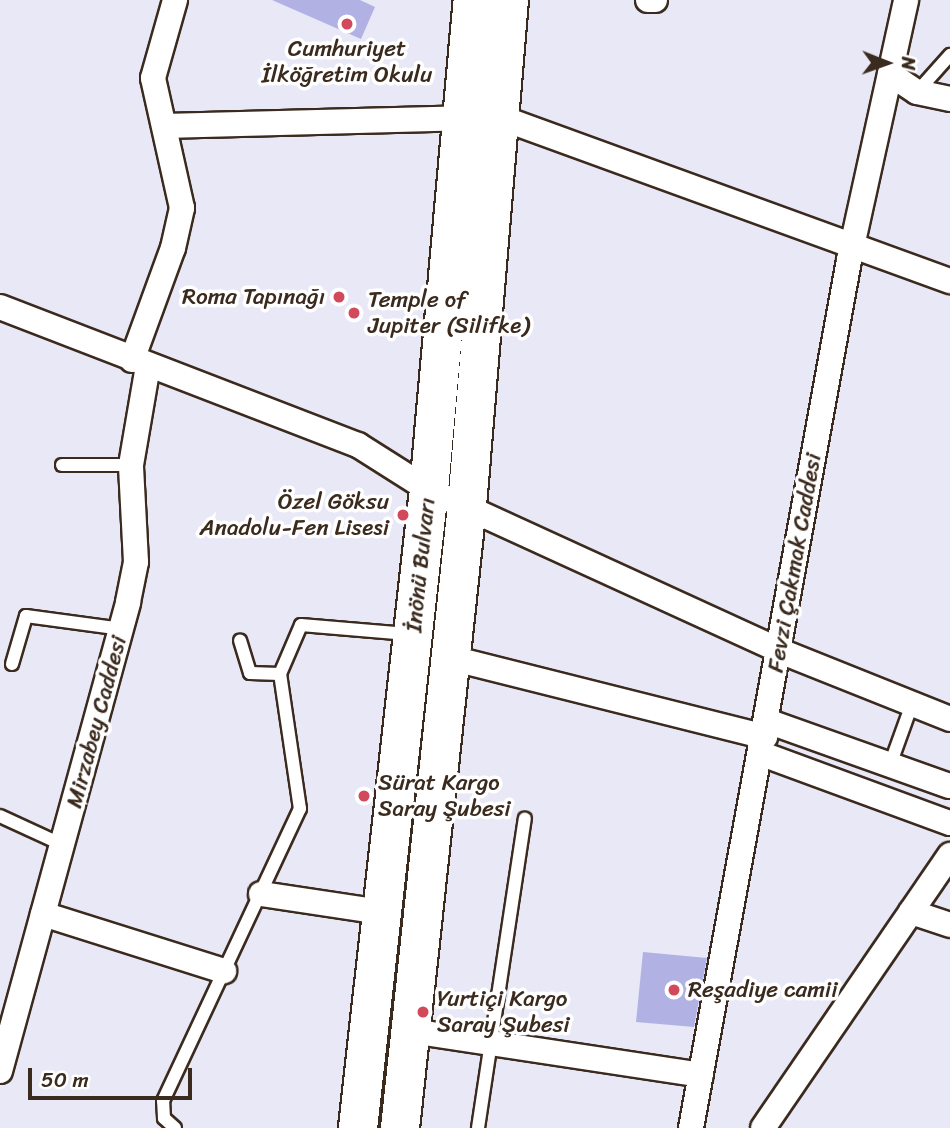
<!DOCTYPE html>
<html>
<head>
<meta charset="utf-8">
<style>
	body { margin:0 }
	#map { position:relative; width:950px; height:1128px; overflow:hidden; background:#e8e8f7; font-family:Sriracha,sans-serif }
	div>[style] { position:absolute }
	.building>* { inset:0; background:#b1b2e3 }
	.roads { filter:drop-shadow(2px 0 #3b2a1e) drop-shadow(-2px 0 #3b2a1e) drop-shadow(0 2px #3b2a1e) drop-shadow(0 -2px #3b2a1e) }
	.lane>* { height:12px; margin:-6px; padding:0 6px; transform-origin:6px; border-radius:6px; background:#fff }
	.street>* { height:24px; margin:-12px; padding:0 12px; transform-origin:12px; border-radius:12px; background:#fff }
	.primary>* { height:38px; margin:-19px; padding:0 19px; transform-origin:19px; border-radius:19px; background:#fff }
	.dots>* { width:19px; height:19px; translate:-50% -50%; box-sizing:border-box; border:4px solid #fff; border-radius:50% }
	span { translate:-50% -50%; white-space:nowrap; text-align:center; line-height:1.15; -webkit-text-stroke:7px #fff; paint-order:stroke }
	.poi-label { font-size:23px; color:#3b2a1e }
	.right { translate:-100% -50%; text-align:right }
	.left { translate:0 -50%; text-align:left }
	.street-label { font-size:23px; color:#3b2a1e }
	.north { position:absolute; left:852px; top:28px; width:70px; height:70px; -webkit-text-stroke:5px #fff; paint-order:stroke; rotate:91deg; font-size:19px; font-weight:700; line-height:28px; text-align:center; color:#3b2a1e }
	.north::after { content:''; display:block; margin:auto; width:24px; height:32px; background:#3b2a1e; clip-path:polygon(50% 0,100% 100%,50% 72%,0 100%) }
	.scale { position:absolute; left:28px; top:1068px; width:164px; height:32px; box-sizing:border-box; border:4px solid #3b2a1e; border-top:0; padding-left:9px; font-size:21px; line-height:24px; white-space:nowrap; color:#3b2a1e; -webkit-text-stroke:5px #fff; paint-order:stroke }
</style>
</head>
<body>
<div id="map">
	<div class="building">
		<div style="clip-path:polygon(272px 0,360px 0,375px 7px,361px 39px)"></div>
		<div style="clip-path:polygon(643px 952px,707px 958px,694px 1027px,636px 1022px)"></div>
	</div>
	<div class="roads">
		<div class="lane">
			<div style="left:917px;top:92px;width:50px;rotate:-48.3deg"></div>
			<div style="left:62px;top:465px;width:69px"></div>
			<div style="left:12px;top:664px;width:50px;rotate:-73.7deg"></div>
			<div style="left:26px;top:616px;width:97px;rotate:7.7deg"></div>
			<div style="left:280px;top:674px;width:53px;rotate:-66.8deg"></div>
			<div style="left:301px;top:625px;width:107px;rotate:4.8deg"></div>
			<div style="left:890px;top:765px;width:65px;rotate:-70.2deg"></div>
			<div style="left:0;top:816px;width:69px;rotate:24.7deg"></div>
			<div style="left:175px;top:1128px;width:15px;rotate:-138deg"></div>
			<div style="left:164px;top:1118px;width:17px;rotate:-93deg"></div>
			<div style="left:163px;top:1101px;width:323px;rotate:-64.9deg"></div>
			<div style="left:300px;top:809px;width:136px;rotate:-98.4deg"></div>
			<div style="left:280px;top:674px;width:30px;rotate:-178deg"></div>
			<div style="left:250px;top:673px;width:34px;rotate:-107deg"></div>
			<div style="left:478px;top:1128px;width:313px;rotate:-81.4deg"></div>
		</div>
		<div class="street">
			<div style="left:648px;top:0;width:7px"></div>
			<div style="left:890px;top:74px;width:32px;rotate:34deg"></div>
			<div style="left:917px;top:92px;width:34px;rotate:12deg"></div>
			<div style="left:166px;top:126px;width:333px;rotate:-1.5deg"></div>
			<div style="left:499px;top:117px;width:480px;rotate:20deg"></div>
			<div style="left:0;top:307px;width:384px;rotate:21.1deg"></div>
			<div style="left:358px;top:445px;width:84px;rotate:32.4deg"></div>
			<div style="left:429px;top:490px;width:386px;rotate:24.6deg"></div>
			<div style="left:780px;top:651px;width:183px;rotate:21.8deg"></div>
			<div style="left:132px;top:360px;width:119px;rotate:-69.9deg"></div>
			<div style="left:173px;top:248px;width:41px;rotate:-77.3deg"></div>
			<div style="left:182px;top:208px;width:133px;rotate:-102.6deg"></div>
			<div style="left:153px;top:78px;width:81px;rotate:-74.2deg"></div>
			<div style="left:451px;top:658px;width:324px;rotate:14.1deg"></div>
			<div style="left:767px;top:721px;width:194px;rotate:19.6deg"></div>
			<div style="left:762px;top:754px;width:200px;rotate:20.2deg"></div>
			<div style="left:261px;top:894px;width:122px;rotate:8.5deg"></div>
			<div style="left:911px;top:912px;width:41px;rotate:18.4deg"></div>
			<div style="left:43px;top:914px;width:190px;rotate:17.5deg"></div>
			<div style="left:411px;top:1031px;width:293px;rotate:8.6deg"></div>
			<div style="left:0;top:1071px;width:486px;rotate:-74.7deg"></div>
			<div style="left:128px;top:602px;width:41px;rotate:-78.7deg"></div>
			<div style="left:136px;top:562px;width:97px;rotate:-93deg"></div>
			<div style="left:131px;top:465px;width:100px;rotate:-80.3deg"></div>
			<div style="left:691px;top:1128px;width:882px;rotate:-79.68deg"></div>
			<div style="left:849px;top:260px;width:266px;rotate:-77.6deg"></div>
			<div style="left:763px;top:1128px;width:331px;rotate:-55.6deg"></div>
		</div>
		<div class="primary">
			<div style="left:358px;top:1128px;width:642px;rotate:-83.65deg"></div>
			<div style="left:429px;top:490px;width:492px;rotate:-84.9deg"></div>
			<div style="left:400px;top:1128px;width:627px;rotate:-83.86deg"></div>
			<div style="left:467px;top:505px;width:507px;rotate:-85.25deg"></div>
		</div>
	</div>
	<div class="dots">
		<div style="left:347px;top:24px;background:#d1495b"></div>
		<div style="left:339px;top:297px;background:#d1495b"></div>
		<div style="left:354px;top:313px;background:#d1495b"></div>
		<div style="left:403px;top:515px;background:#d1495b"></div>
		<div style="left:364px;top:796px;background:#d1495b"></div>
		<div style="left:674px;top:990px;background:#d1495b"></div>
		<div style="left:423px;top:1012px;background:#d1495b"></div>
	</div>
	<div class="poi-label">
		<span style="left:347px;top:62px">Cumhuriyet<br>İlköğretim Okulu</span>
		<span class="right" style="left:325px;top:297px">Roma Tapınağı</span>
		<span class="left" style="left:368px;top:313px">Temple of<br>Jupiter (Silifke)</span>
		<span class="right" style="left:389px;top:515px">Özel Göksu<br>Anadolu-Fen Lisesi</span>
		<span class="left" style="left:378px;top:796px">Sürat Kargo<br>Saray Şubesi</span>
		<span class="left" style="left:688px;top:990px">Reşadiye camii</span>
		<span class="left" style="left:437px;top:1012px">Yurtiçi Kargo<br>Saray Şubesi</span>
	</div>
	<div class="street-label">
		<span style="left:795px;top:563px;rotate:-80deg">Fevzi Çakmak Caddesi</span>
		<span style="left:421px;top:565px;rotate:-84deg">İnönü Bulvarı</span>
		<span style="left:97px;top:722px;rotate:-75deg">Mirzabey Caddesi</span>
	</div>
	<div class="north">N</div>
	<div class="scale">50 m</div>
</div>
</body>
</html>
